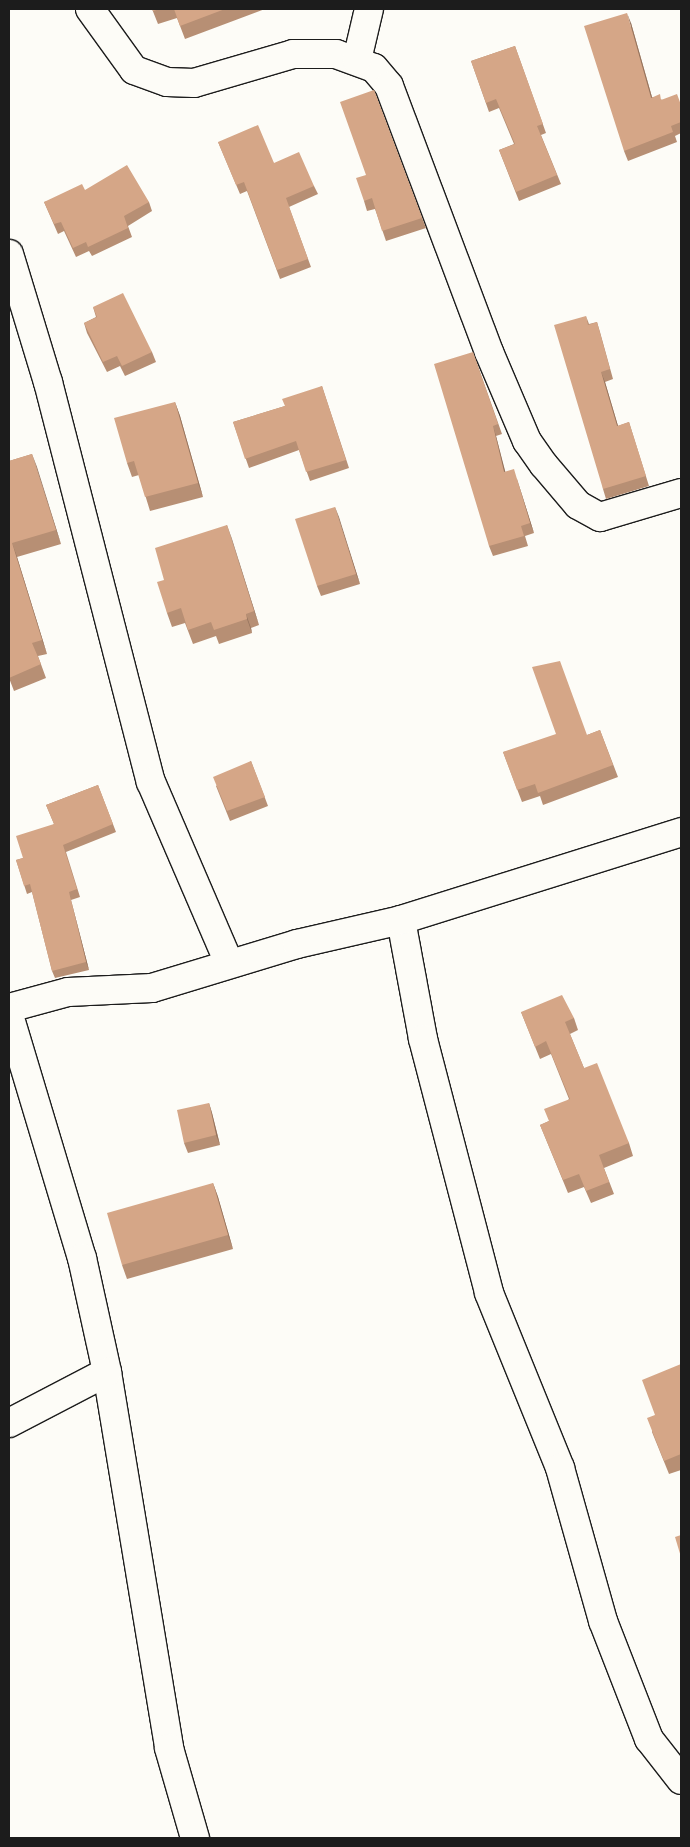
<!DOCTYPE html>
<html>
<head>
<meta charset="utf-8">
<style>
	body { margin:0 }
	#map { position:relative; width:690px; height:1847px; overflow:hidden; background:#fdfcf7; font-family:"Architects Daughter",sans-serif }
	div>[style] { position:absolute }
	.roads { filter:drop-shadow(1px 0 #1c1c1c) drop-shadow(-1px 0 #1c1c1c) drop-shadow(0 1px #1c1c1c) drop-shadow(0 -1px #1c1c1c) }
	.street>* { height:28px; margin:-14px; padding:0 14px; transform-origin:14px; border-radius:14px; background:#fdfcf7 }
	.wall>* { inset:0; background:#b78f74 }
	.shaded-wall>* { inset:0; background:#95745e }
	.building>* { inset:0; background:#d5a687 }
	span { translate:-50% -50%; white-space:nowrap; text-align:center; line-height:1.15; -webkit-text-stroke:4px #fdfcf7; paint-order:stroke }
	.frame { position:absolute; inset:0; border:10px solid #1c1c1c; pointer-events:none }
</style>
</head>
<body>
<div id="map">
	<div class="roads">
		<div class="street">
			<div style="left:90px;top:9px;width:75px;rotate:54.2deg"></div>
			<div style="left:134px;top:70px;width:35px;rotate:20deg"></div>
			<div style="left:167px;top:82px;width:27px;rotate:2deg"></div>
			<div style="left:194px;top:83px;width:103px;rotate:-16.3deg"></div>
			<div style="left:293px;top:54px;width:43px"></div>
			<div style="left:336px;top:54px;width:40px;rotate:20.2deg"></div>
			<div style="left:374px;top:68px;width:23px;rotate:50deg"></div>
			<div style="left:389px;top:86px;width:284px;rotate:69.4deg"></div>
			<div style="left:489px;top:352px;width:97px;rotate:66.9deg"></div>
			<div style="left:527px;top:441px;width:29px;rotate:55deg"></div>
			<div style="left:544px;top:465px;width:52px;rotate:49.6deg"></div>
			<div style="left:578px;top:505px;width:25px;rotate:29deg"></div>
			<div style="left:600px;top:517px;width:84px;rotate:-16.5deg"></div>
			<div style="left:357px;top:60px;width:52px;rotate:-76.8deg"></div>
			<div style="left:9px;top:254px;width:134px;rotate:73.1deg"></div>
			<div style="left:48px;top:382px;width:413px;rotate:75.6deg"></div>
			<div style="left:151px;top:782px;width:197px;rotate:66.7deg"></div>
			<div style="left:401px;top:920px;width:121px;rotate:79.5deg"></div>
			<div style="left:423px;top:1039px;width:262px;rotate:75.4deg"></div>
			<div style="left:489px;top:1293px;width:189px;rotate:67.9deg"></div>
			<div style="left:560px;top:1468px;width:159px;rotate:74.3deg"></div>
			<div style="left:603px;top:1621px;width:127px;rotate:68.7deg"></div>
			<div style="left:649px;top:1739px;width:52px;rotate:52deg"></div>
			<div style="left:9px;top:1008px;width:61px;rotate:-15.2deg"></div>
			<div style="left:68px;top:992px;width:84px;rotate:-2.7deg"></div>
			<div style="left:152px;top:988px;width:152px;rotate:-16.9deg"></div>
			<div style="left:297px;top:944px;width:107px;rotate:-13deg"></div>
			<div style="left:401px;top:920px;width:294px;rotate:-17.4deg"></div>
			<div style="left:9px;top:1015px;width:254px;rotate:73.3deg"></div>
			<div style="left:82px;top:1258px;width:117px;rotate:77.6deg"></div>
			<div style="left:107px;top:1372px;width:381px;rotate:80.6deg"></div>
			<div style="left:169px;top:1748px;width:94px;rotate:73.9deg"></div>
			<div style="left:9px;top:1423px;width:110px;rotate:-27.5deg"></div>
		</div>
	</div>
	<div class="wall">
		<div style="clip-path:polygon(152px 9px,265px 9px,185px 39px,177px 18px,158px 24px)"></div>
		<div style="clip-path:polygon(631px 23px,652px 97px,681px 105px,681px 133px,675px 136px,677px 142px,628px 161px,624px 151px)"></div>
		<div style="clip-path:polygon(515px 46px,546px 133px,541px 135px,561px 184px,519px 201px,499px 150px,514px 144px,499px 108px,489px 112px,471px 61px)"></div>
		<div style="clip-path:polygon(374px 90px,426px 228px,386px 241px,375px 209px,367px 211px,364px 201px)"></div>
		<div style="clip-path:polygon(218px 142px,274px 163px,314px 186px,318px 194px,289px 207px,311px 267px,280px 279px,247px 191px,240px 194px)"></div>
		<div style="clip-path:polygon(85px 190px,149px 202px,152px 211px,128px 226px,132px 237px,92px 256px,89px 251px,76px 257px,64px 231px,58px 234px,44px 202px)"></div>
		<div style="clip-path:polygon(93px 307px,152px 352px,156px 362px,125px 376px,120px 366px,107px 372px,87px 333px,84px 323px,96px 317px)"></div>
		<div style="clip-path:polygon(586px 316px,589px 324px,597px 322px,600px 332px,613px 379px,605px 382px,618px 426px,629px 422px,649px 486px,606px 499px,603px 489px)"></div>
		<div style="clip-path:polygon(473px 352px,502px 434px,496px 436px,505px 472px,517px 479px,534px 533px,525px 536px,528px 546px,493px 556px,489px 546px)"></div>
		<div style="clip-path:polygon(322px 386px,349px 468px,310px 481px,299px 450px,249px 468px,233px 422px,285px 406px)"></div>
		<div style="clip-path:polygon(175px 402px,180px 416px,203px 497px,150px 511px,139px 475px,132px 477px,127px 463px)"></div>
		<div style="clip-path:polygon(32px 454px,61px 544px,17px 557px,47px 654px,38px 656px,46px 678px,14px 691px,9px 678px,9px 461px)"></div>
		<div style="clip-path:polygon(335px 507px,360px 584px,321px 596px,317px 586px)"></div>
		<div style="clip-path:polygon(227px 525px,259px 625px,251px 628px,252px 633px,219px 644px,216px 636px,193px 644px,185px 623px,172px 627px,167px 613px,164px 580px)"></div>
		<div style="clip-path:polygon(600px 730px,618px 777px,543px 805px,540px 796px,522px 802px,503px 752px,587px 735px)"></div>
		<div style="clip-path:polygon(251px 761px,268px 806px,230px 821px,216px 786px)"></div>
		<div style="clip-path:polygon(98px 785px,116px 832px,66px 852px,80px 897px,71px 900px,89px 970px,55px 978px,52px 971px,32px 892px,27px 894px,16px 860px,23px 858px,54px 824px,46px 805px)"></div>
		<div style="clip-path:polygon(521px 1012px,574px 1018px,578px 1030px,570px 1034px,584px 1068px,629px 1143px,633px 1156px,604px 1168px,614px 1194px,591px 1203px,584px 1187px,568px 1193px,540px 1125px,549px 1121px,569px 1099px,551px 1054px,540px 1059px)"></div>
		<div style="clip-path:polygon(209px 1103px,212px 1113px,220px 1145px,188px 1153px,184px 1143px)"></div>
		<div style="clip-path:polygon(213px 1183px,218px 1197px,233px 1249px,127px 1279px,122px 1265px)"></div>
		<div style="clip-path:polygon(681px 1364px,681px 1470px,669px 1474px,652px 1432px,655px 1415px)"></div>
	</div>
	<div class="shaded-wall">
		<div style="clip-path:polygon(627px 13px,631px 23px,655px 108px,651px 98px)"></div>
		<div style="clip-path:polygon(601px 372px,605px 382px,621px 436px,617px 426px)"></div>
		<div style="clip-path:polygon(175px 402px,180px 416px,203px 497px,198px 483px)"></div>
		<div style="clip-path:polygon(493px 426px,496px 436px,508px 482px,504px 472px)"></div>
		<div style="clip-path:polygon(32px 454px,37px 467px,61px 544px,56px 530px)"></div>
		<div style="clip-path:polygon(514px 469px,517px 479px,534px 533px,530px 523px)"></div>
		<div style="clip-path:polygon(335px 507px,339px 517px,360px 584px,356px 574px)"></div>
		<div style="clip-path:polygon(227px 525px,232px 539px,259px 625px,254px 611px)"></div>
		<div style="clip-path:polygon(12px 543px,17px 557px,47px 654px,42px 640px)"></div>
		<div style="clip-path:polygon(246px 614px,251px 628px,252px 633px,247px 619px)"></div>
		<div style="clip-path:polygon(69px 892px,71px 900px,89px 970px,86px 962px)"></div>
		<div style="clip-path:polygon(209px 1103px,212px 1113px,220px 1145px,216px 1135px)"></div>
		<div style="clip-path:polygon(213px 1183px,218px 1197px,233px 1249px,228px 1235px)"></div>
	</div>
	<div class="building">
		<div style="clip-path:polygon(152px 9px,160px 9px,153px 11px)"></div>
		<div style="clip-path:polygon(174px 9px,225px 9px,180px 26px)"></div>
		<div style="clip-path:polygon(627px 13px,651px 98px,660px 94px,661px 100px,677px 94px,681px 105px,681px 122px,671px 126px,673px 132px,624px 151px,584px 26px)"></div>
		<div style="clip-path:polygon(515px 46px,543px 124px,537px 126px,557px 175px,516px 192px,499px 150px,515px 144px,496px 99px,486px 103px,471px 61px)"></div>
		<div style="clip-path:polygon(374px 90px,422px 218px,382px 231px,372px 198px,364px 201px,356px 178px,366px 175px,340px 102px)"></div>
		<div style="clip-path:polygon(258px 125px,274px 163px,299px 152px,314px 186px,286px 198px,308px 259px,277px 270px,244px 182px,236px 185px,218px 142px)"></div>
		<div style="clip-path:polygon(127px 165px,149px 202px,124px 216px,128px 228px,88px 247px,86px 242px,73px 248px,61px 222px,54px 224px,44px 202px,82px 184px,85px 190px)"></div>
		<div style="clip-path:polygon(123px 293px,152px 352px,122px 366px,117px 356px,103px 362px,84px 323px,97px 317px,93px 307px)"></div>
		<div style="clip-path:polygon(586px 316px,588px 325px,597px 322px,610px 369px,601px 372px,617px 426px,629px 422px,646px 476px,603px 489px,554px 325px)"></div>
		<div style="clip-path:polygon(473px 352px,498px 424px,493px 426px,504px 472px,514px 469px,530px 523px,521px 526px,524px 536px,489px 546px,434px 364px)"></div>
		<div style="clip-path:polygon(322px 386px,346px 460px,306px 472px,296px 441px,245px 459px,233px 422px,285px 406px,282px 399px)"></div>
		<div style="clip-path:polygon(175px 402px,198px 483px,145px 497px,134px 461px,127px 463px,114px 418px)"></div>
		<div style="clip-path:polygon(32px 454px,56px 530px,12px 543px,42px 640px,32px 643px,41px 664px,9px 678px,9px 461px)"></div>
		<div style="clip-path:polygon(335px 507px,356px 574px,317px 586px,295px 519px)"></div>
		<div style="clip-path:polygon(227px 525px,254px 611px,246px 614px,247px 619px,214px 630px,211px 622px,188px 630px,181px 608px,167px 613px,157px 582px,164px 580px,155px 548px)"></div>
		<div style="clip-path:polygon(560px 661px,587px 735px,600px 730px,613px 765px,538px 793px,535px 784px,517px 790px,503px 752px,556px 734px,532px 667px)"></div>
		<div style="clip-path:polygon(251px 761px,265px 797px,227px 811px,213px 777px)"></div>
		<div style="clip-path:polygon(98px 785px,113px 824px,63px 845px,77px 889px,69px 892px,86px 962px,52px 971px,30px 884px,24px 886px,16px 860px,23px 858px,16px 836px,54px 824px,46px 805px)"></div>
		<div style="clip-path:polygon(562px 995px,574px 1018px,565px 1022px,584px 1068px,597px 1063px,629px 1143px,599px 1155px,609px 1182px,586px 1191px,579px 1174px,563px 1180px,540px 1125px,549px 1121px,544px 1109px,570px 1099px,546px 1041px,535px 1047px,521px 1012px)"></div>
		<div style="clip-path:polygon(209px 1103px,216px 1135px,184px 1143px,177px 1110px)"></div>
		<div style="clip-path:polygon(213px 1183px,228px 1235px,122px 1265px,107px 1213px)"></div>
		<div style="clip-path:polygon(681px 1364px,681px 1454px,664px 1461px,647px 1418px,655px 1415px,642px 1380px)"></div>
		<div style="clip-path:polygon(681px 1535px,681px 1557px,675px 1537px)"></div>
	</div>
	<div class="frame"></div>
</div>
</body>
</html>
